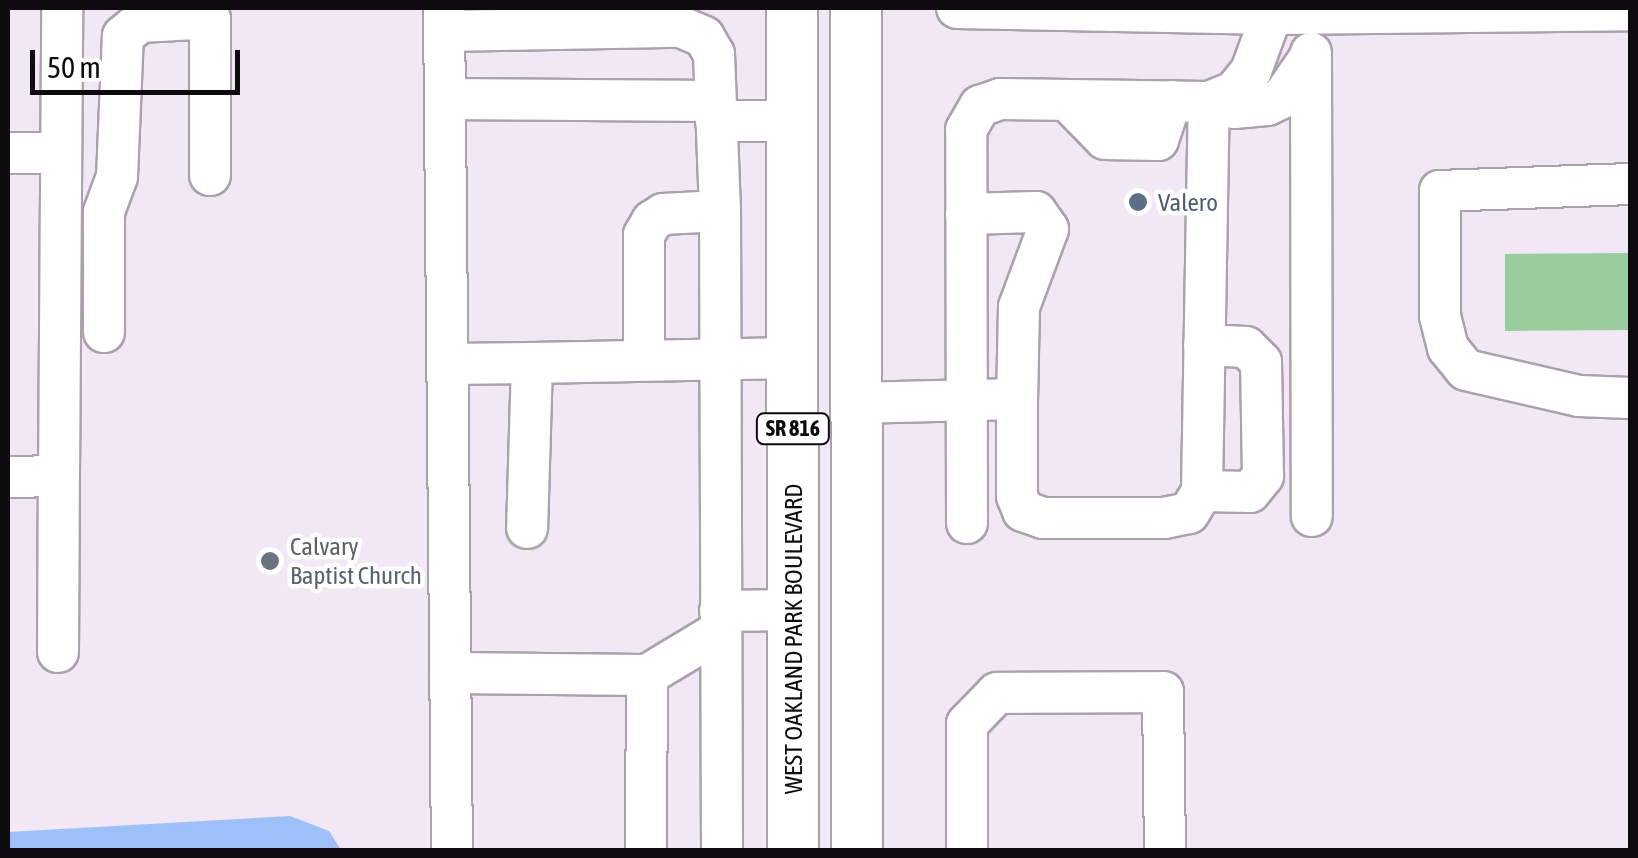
<!DOCTYPE html>
<html>
<head>
<meta charset="utf-8">
<style>
	body { margin:0 }
	#map { position:relative; width:1638px; height:858px; overflow:hidden; background:#f2e7f4; font-family:"Asap Condensed",sans-serif }
	div>[style] { position:absolute }
	.green>* { inset:0; background:#98ce9d }
	.water>* { inset:0; background:#9dc0f9 }
	.roads { filter:drop-shadow(2px 0 #aaa1ad) drop-shadow(-2px 0 #aaa1ad) drop-shadow(0 2px #aaa1ad) drop-shadow(0 -2px #aaa1ad) }
	.minor>* { height:40px; margin:-20px; padding:0 20px; transform-origin:20px; border-radius:20px; background:#fff }
	.major>* { height:50px; margin:-25px; padding:0 25px; transform-origin:25px; border-radius:25px; background:#fff }
	.dots>* { width:28px; height:28px; translate:-50% -50%; box-sizing:border-box; border:5px solid #fff; border-radius:50% }
	span { translate:-50% -50%; white-space:nowrap; text-align:center; line-height:1.15; -webkit-text-stroke:9px #fff; paint-order:stroke }
	.shield-label span { padding:2px 8px; background:#fff; border:2px solid; border-radius:8px; -webkit-text-stroke-width:0 }
	.shield-label { font-size:22px; color:#0e0b0f; font-weight:700 }
	.service-label { font-size:25px; color:#4e5e75 }
	.left { translate:0 -50%; text-align:left }
	.worship-label { font-size:25px; color:#5b616d }
	.street-label { font-size:25px; color:#0e0b0f }
	.frame { position:absolute; inset:0; border:10px solid #0e0b0f; pointer-events:none }
	.scale { position:absolute; left:30px; top:50px; width:210px; height:45px; box-sizing:border-box; border:5px solid #0e0b0f; border-top:0; padding-left:12px; font-size:30px; line-height:35px; white-space:nowrap; color:#0e0b0f; -webkit-text-stroke:8px #fff; paint-order:stroke }
</style>
</head>
<body>
<div id="map">
	<div class="green">
		<div style="clip-path:polygon(1630px 253px,1630px 330px,1505px 331px,1505px 254px)"></div>
	</div>
	<div class="water">
		<div style="clip-path:polygon(290px 816px,329px 831px,341px 850px,8px 850px,8px 832px)"></div>
	</div>
	<div class="roads">
		<div class="minor">
			<div style="left:173px;top:8px;width:12px;rotate:90deg"></div>
			<div style="left:173px;top:20px;width:37px;rotate:-2deg"></div>
			<div style="left:210px;top:19px;width:156px;rotate:90deg"></div>
			<div style="left:444px;top:8px;width:842px;rotate:89.46deg"></div>
			<div style="left:957px;top:8px;width:317px;rotate:1.1deg"></div>
			<div style="left:1274px;top:14px;width:356px;rotate:-0.6deg"></div>
			<div style="left:444px;top:31px;width:237px;rotate:-1deg"></div>
			<div style="left:681px;top:27px;width:25px;rotate:23deg"></div>
			<div style="left:704px;top:37px;width:20px;rotate:60deg"></div>
			<div style="left:714px;top:54px;width:157px;rotate:87.8deg"></div>
			<div style="left:720px;top:211px;width:639px;rotate:89.82deg"></div>
			<div style="left:1311px;top:53px;width:463px;rotate:89.9deg"></div>
			<div style="left:446px;top:99px;width:269px;rotate:0.4deg"></div>
			<div style="left:1067px;top:100px;width:54px;rotate:45.7deg"></div>
			<div style="left:1105px;top:139px;width:53px;rotate:1.1deg"></div>
			<div style="left:1158px;top:140px;width:41px;rotate:-71.6deg"></div>
			<div style="left:1209px;top:102px;width:27px;rotate:-22deg"></div>
			<div style="left:1234px;top:92px;width:27px;rotate:-51deg"></div>
			<div style="left:1251px;top:71px;width:67px;rotate:-69.9deg"></div>
			<div style="left:716px;top:121px;width:77px"></div>
			<div style="left:8px;top:153px;width:53px"></div>
			<div style="left:1630px;top:184px;width:190px;rotate:177.9deg"></div>
			<div style="left:1440px;top:191px;width:125px;rotate:90deg"></div>
			<div style="left:1440px;top:316px;width:33px;rotate:76deg"></div>
			<div style="left:1448px;top:348px;width:28px;rotate:51deg"></div>
			<div style="left:1466px;top:370px;width:116px;rotate:13deg"></div>
			<div style="left:1579px;top:396px;width:51px;rotate:2.2deg"></div>
			<div style="left:966px;top:214px;width:70px;rotate:-1.6deg"></div>
			<div style="left:1036px;top:212px;width:21px;rotate:55deg"></div>
			<div style="left:1048px;top:229px;width:83px;rotate:110.4deg"></div>
			<div style="left:1019px;top:307px;width:92px;rotate:91.2deg"></div>
			<div style="left:104px;top:332px;width:120px;rotate:-90deg"></div>
			<div style="left:104px;top:212px;width:37px;rotate:-70deg"></div>
			<div style="left:117px;top:177px;width:141px;rotate:-87.6deg"></div>
			<div style="left:123px;top:36px;width:22px;rotate:-39deg"></div>
			<div style="left:140px;top:22px;width:33px;rotate:-3deg"></div>
			<div style="left:644px;top:360px;width:125px;rotate:-90deg"></div>
			<div style="left:644px;top:235px;width:16px;rotate:-60deg"></div>
			<div style="left:652px;top:221px;width:13px;rotate:-32deg"></div>
			<div style="left:663px;top:214px;width:57px;rotate:-3deg"></div>
			<div style="left:532px;top:363px;width:261px;rotate:-1.1deg"></div>
			<div style="left:448px;top:364px;width:84px;rotate:-0.7deg"></div>
			<div style="left:532px;top:363px;width:165px;rotate:91.7deg"></div>
			<div style="left:855px;top:403px;width:162px;rotate:-1.4deg"></div>
			<div style="left:1017px;top:399px;width:97px;rotate:90deg"></div>
			<div style="left:1017px;top:496px;width:16px;rotate:68deg"></div>
			<div style="left:1023px;top:511px;width:21px;rotate:19deg"></div>
			<div style="left:1043px;top:518px;width:121px"></div>
			<div style="left:1164px;top:518px;width:25px;rotate:-11deg"></div>
			<div style="left:1189px;top:513px;width:26px;rotate:-59deg"></div>
			<div style="left:1202px;top:491px;width:389px;rotate:-89deg"></div>
			<div style="left:8px;top:477px;width:51px;rotate:-1.1deg"></div>
			<div style="left:59px;top:476px;width:468px;rotate:-89.6deg"></div>
			<div style="left:1202px;top:491px;width:48px;rotate:1.2deg"></div>
			<div style="left:1250px;top:492px;width:21px;rotate:-51deg"></div>
			<div style="left:1263px;top:476px;width:114px;rotate:-91deg"></div>
			<div style="left:1261px;top:362px;width:21px;rotate:-135deg"></div>
			<div style="left:1246px;top:347px;width:42px;rotate:-177.3deg"></div>
			<div style="left:967px;top:523px;width:393px;rotate:-90.1deg"></div>
			<div style="left:966px;top:130px;width:28px;rotate:-60deg"></div>
			<div style="left:980px;top:106px;width:21px;rotate:-19deg"></div>
			<div style="left:1000px;top:99px;width:209px;rotate:0.8deg"></div>
			<div style="left:1209px;top:102px;width:26px;rotate:13deg"></div>
			<div style="left:1234px;top:108px;width:33px;rotate:-5deg"></div>
			<div style="left:1267px;top:105px;width:17px;rotate:-25deg"></div>
			<div style="left:1282px;top:98px;width:51px;rotate:-55.4deg"></div>
			<div style="left:720px;top:611px;width:72px;rotate:-0.8deg"></div>
			<div style="left:58px;top:652px;width:176px;rotate:-89.7deg"></div>
			<div style="left:450px;top:673px;width:197px;rotate:0.6deg"></div>
			<div style="left:646px;top:850px;width:175px;rotate:-89.7deg"></div>
			<div style="left:647px;top:675px;width:85px;rotate:-31.1deg"></div>
			<div style="left:967px;top:850px;width:126px;rotate:-90deg"></div>
			<div style="left:967px;top:724px;width:43px;rotate:-45.9deg"></div>
			<div style="left:997px;top:693px;width:166px;rotate:-0.3deg"></div>
			<div style="left:1163px;top:692px;width:158px;rotate:89.3deg"></div>
		</div>
		<div class="major">
			<div style="left:792px;top:8px;width:842px;rotate:89.93deg"></div>
			<div style="left:856px;top:8px;width:842px;rotate:89.93deg"></div>
		</div>
	</div>
	<div class="dots">
		<div style="left:1138px;top:202px;background:#5c6f8a"></div>
		<div style="left:270px;top:561px;background:#6b7280"></div>
	</div>
	<div class="shield-label">
		<span style="left:793px;top:429px">SR 816</span>
	</div>
	<div class="service-label">
		<span class="left" style="left:1158px;top:202px">Valero</span>
	</div>
	<div class="worship-label">
		<span class="left" style="left:290px;top:561px">Calvary<br>Baptist Church</span>
	</div>
	<div class="street-label">
		<span style="left:793px;top:639px;rotate:-90deg">WEST OAKLAND PARK BOULEVARD</span>
	</div>
	<div class="frame"></div>
	<div class="scale">50 m</div>
</div>
</body>
</html>
